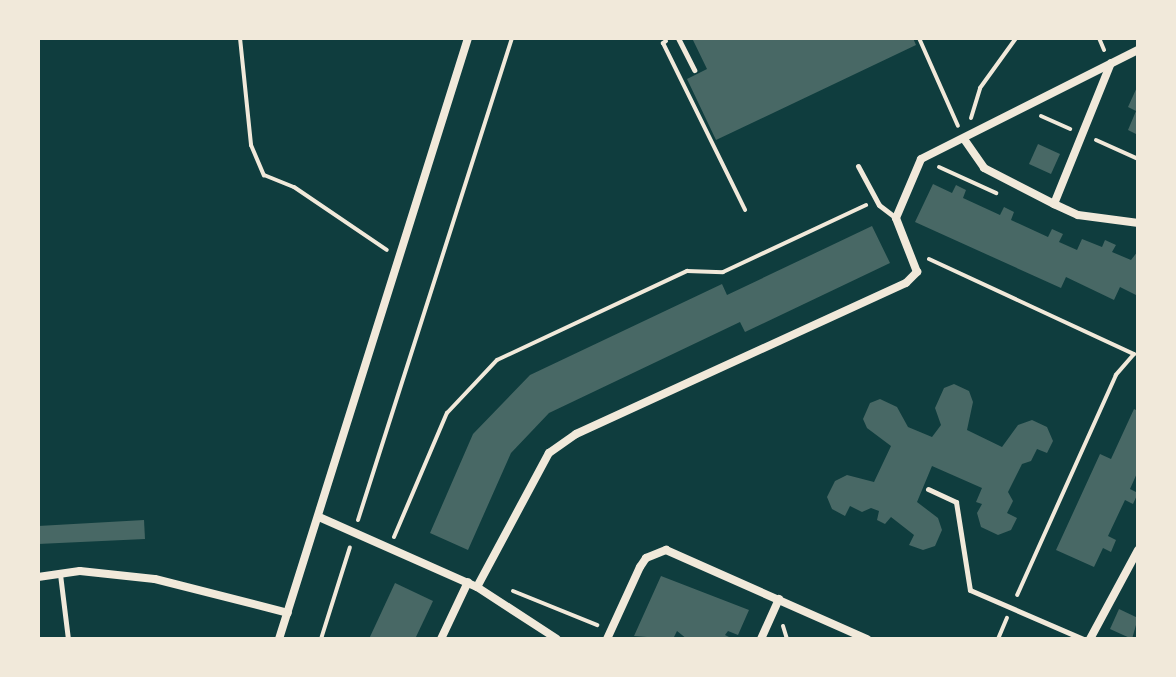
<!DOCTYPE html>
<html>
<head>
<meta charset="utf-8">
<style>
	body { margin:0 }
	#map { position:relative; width:1176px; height:677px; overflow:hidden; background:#0f3d3e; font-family:"Space Grotesk",sans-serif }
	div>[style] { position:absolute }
	.building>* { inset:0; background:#486865 }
	.path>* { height:4px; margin:-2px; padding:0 2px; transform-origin:2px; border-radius:2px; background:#f1e9da }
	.service>* { height:5px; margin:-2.5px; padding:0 2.5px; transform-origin:2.5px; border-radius:2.5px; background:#f1e9da }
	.minor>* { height:8px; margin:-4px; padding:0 4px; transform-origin:4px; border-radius:4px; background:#f1e9da }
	span { translate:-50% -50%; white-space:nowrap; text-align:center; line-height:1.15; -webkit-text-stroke:8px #f1e9da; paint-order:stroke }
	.frame { position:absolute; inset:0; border:40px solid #f1e9da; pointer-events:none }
</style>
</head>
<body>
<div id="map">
	<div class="building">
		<div style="clip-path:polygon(692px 38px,913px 38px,916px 45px,716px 140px,687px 79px,707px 69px)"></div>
		<div style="clip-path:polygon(1138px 85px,1138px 135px,1128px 130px,1136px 111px,1128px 107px)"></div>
		<div style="clip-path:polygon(1038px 144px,1060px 154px,1051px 174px,1029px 164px)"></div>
		<div style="clip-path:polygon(933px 184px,952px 193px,956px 185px,966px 190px,963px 198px,1000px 215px,1004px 207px,1014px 212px,1011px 220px,1048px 237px,1052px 229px,1063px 234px,1059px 242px,1077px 250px,1082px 239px,1102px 247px,1105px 240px,1116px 245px,1112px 252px,1131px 260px,1138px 251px,1138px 296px,1120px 287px,1114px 300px,1066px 277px,1061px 288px,915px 222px)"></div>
		<div style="clip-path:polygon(872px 226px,890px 263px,745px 332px,740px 322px,549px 413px,511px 453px,468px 550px,430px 533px,473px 434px,530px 375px,722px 284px,727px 295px)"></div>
		<div style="clip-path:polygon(954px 384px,969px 391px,973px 402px,967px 430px,1002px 447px,1018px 425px,1032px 420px,1047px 427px,1053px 441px,1047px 453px,1037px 449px,1031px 461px,1022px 464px,1008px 492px,1013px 501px,1007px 513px,1017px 518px,1011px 530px,998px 535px,981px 527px,977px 513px,982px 504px,976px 502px,982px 488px,932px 466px,917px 502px,938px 518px,942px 530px,935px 546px,923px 550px,909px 545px,914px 535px,891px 517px,885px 524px,877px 520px,879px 511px,871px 508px,862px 512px,850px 506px,845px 516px,832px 509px,827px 497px,835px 481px,847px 475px,874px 482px,891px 446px,867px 428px,863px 419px,870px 403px,880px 399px,897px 407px,908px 427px,932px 437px,941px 425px,935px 408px,944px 388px)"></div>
		<div style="clip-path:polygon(1134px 409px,1138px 411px,1138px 471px,1130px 489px,1138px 493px,1133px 504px,1125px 500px,1108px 536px,1116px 540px,1111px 552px,1103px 548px,1094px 567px,1056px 550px,1100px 454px,1111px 459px)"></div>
		<div style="clip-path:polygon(144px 520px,145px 539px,38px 544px,38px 526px)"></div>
		<div style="clip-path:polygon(661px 576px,749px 610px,738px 635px,728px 631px,725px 635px,733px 639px,687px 639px,677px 631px,673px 639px,634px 636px)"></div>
		<div style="clip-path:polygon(395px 583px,433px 601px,415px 639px,369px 639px)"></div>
		<div style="clip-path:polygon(1119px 609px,1138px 618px,1132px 639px,1110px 629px)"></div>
	</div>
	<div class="path">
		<div style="left:240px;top:38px;width:108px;rotate:84.1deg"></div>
		<div style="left:251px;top:145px;width:33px;rotate:67deg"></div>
		<div style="left:264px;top:175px;width:32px;rotate:22deg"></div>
		<div style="left:294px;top:187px;width:112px;rotate:34.1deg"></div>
		<div style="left:919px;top:38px;width:96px;rotate:66.1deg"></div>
		<div style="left:1099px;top:38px;width:13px;rotate:67deg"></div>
		<div style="left:666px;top:41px;width:4px;rotate:146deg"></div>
		<div style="left:663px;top:43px;width:186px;rotate:63.8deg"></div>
		<div style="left:1041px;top:116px;width:32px;rotate:24deg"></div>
		<div style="left:971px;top:118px;width:31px;rotate:-73deg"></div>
		<div style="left:980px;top:88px;width:62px;rotate:-54.2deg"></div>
		<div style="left:1096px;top:140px;width:46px;rotate:24.3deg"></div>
		<div style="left:939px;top:167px;width:63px;rotate:24.5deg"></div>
		<div style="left:929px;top:259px;width:226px;rotate:24.9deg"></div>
		<div style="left:1134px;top:354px;width:28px;rotate:131deg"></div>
		<div style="left:1116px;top:375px;width:241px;rotate:114.2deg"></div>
		<div style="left:358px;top:520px;width:506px;rotate:-72.28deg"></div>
		<div style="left:394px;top:537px;width:135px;rotate:-66.9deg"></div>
		<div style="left:447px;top:413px;width:73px;rotate:-46.7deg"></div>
		<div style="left:497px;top:360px;width:210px;rotate:-25.1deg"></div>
		<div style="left:687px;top:271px;width:36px;rotate:2deg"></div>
		<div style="left:723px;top:272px;width:158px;rotate:-25.1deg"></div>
		<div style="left:513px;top:591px;width:91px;rotate:22deg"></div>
		<div style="left:783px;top:626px;width:14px;rotate:73deg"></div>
		<div style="left:321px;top:639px;width:96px;rotate:-72.5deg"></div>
		<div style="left:998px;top:639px;width:23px;rotate:-67deg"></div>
	</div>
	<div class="service">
		<div style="left:678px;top:38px;width:36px;rotate:63deg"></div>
		<div style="left:858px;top:166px;width:44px;rotate:61.7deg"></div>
		<div style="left:879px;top:205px;width:21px;rotate:37deg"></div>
		<div style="left:928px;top:489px;width:31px;rotate:25deg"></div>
		<div style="left:956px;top:502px;width:89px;rotate:81deg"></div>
		<div style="left:970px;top:590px;width:123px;rotate:23.4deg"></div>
		<div style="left:60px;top:574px;width:65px;rotate:83deg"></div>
	</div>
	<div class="minor">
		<div style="left:964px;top:139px;width:35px;rotate:55deg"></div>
		<div style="left:984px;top:168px;width:79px;rotate:27.2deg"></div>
		<div style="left:1054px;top:204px;width:26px;rotate:25deg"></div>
		<div style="left:1078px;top:215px;width:61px;rotate:7.6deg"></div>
		<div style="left:1054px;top:204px;width:152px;rotate:-68deg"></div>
		<div style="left:319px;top:517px;width:173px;rotate:23.9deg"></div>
		<div style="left:477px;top:587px;width:95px;rotate:33deg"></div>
		<div style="left:38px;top:577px;width:42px;rotate:-8.1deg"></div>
		<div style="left:80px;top:571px;width:75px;rotate:6.1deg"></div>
		<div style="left:155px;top:579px;width:137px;rotate:14.3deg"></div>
		<div style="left:477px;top:587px;width:152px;rotate:-61.8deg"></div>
		<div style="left:549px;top:453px;width:33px;rotate:-35deg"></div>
		<div style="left:576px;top:434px;width:363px;rotate:-24.6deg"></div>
		<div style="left:906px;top:283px;width:16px;rotate:-45deg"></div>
		<div style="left:917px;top:272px;width:58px;rotate:-111.3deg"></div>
		<div style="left:896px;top:218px;width:64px;rotate:-67deg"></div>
		<div style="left:921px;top:159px;width:243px;rotate:-26.7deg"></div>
		<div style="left:279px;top:639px;width:630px;rotate:-72.54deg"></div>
		<div style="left:441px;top:639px;width:63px;rotate:-64.7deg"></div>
		<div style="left:607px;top:639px;width:79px;rotate:-65.4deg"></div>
		<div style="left:640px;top:567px;width:11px;rotate:-56deg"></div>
		<div style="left:646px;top:558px;width:22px;rotate:-22deg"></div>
		<div style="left:666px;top:550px;width:220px;rotate:23.9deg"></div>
		<div style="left:761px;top:639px;width:44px;rotate:-65.8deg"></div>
		<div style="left:1090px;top:639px;width:101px;rotate:-61.7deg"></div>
	</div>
	<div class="frame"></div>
</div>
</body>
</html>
